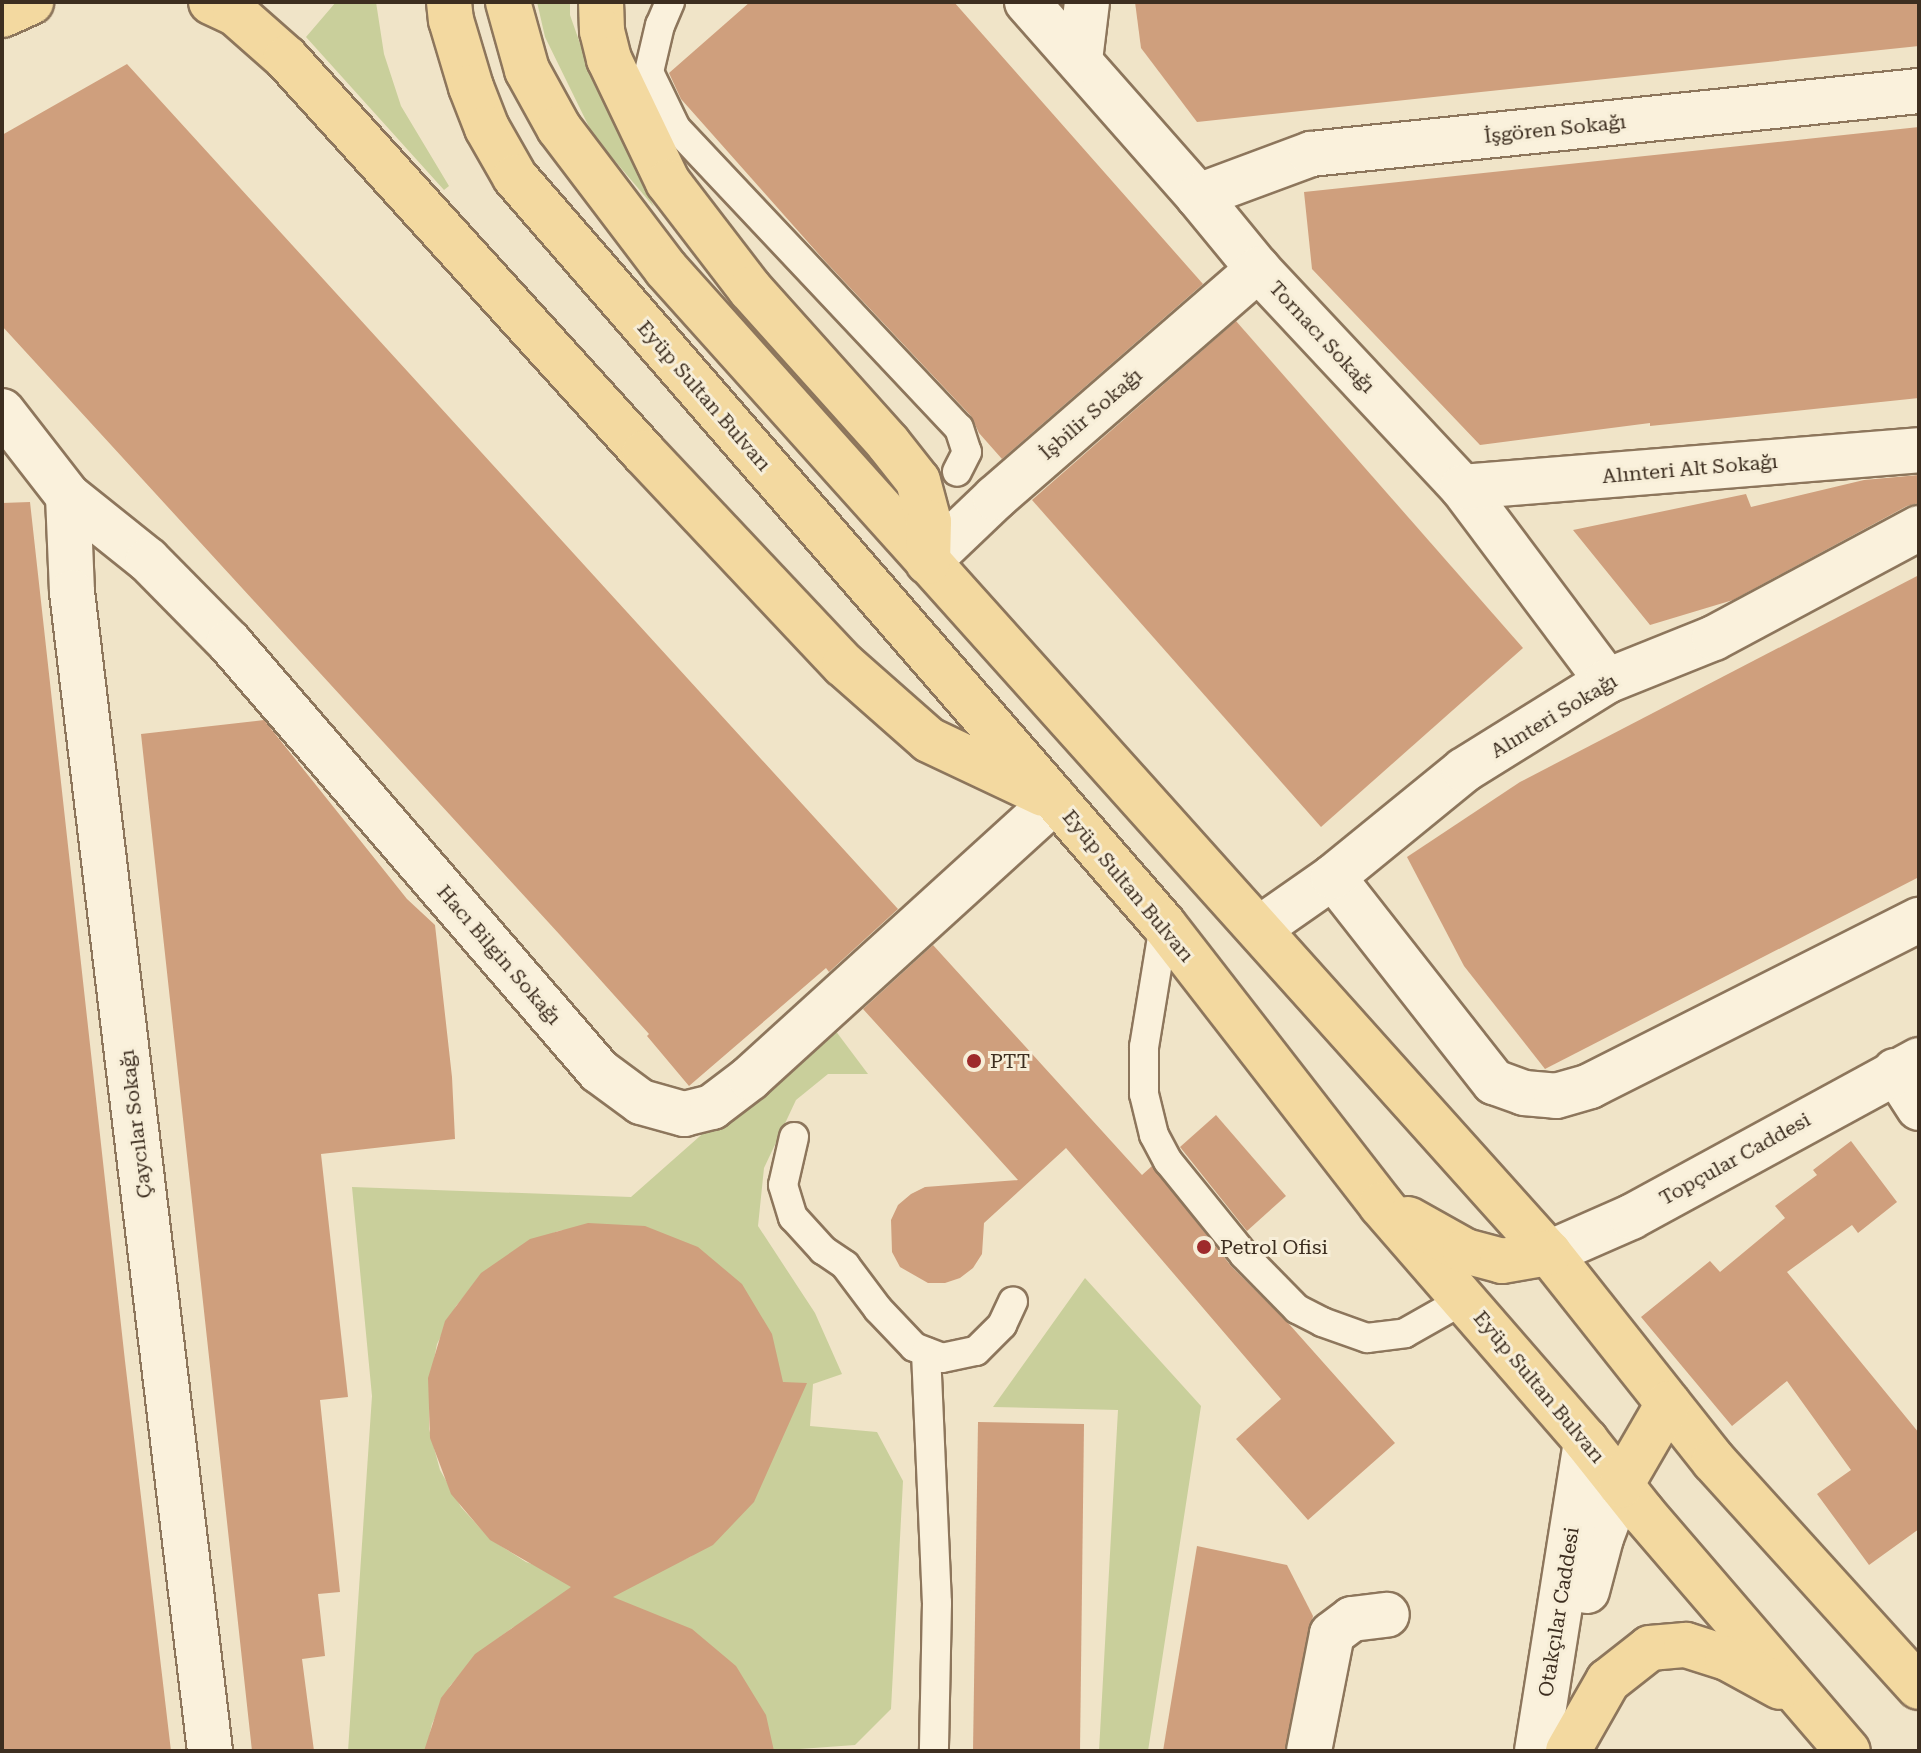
<!DOCTYPE html>
<html>
<head>
<meta charset="utf-8">
<style>
	body { margin:0 }
	#map { position:relative; width:1921px; height:1753px; overflow:hidden; background:#f0e4c8; font-family:"Roboto Serif",serif }
	div>[style] { position:absolute }
	.green>* { inset:0; background:#c9cf9b }
	.building>* { inset:0; background:#cf9f7d }
	.roads { filter:drop-shadow(2px 0 #8d765c) drop-shadow(-2px 0 #8d765c) drop-shadow(0 2px #8d765c) drop-shadow(0 -2px #8d765c) }
	.service>* { height:28px; margin:-14px; padding:0 14px; transform-origin:14px; border-radius:14px; background:#faf1dc }
	.minor>* { height:44px; margin:-22px; padding:0 22px; transform-origin:22px; border-radius:22px; background:#faf1dc }
	.tertiary>* { height:44px; margin:-22px; padding:0 22px; transform-origin:22px; border-radius:22px; background:#faf1dc }
	.secondary>* { height:44px; margin:-22px; padding:0 22px; transform-origin:22px; border-radius:22px; background:#faf1dc }
	.primary>* { height:44px; margin:-22px; padding:0 22px; transform-origin:22px; border-radius:22px; background:#f3d9a0 }
	.dots>* { width:22px; height:22px; translate:-50% -50%; box-sizing:border-box; border:4px solid #f7eed8; border-radius:50% }
	span { translate:-50% -50%; white-space:nowrap; text-align:center; line-height:1.15; -webkit-text-stroke:6px #f7eed8; paint-order:stroke }
	.street-label { font-size:20px; color:#3d2e20 }
	.poi-label { font-size:20px; color:#3d2e20 }
	.left { translate:0 -50%; text-align:left }
	.frame { position:absolute; inset:0; border:4px solid #3d2e20; pointer-events:none }
</style>
</head>
<body>
<div id="map">
	<div class="green">
		<div style="clip-path:polygon(336px 2px,376px 2px,384px 54px,401px 106px,449px 186px,444px 190px,306px 37px)"></div>
		<div style="clip-path:polygon(537px 2px,570px 2px,570px 15px,590px 72px,654px 207px,593px 135px,545px 37px)"></div>
		<div style="clip-path:polygon(evenodd,829px 1022px,868px 1074px,828px 1074px,796px 1100px,764px 1168px,758px 1226px,815px 1313px,842px 1374px,813px 1384px,810px 1426px,877px 1432px,903px 1481px,891px 1709px,855px 1745px,772px 1751px,552px 1612px,512px 1628px,478px 1653px,450px 1686px,432px 1724px,426px 1751px,348px 1751px,372px 1396px,352px 1187px,631px 1197px,829px 1022px,600px 1225px,725px 1532px,690px 1557px,651px 1574px,566px 1576px,526px 1562px,490px 1539px,461px 1507px,440px 1470px,429px 1429px,429px 1386px,437px 1344px,456px 1306px,484px 1273px,518px 1248px,558px 1231px,600px 1225px)"></div>
		<div style="clip-path:polygon(1085px 1278px,1201px 1406px,1148px 1751px,1099px 1751px,1118px 1410px,993px 1407px)"></div>
	</div>
	<div class="building">
		<div style="clip-path:polygon(750px 2px,954px 2px,1203px 284px,1002px 459px,979px 433px,971px 416px,823px 259px,681px 99px,669px 73px)"></div>
		<div style="clip-path:polygon(1135px 2px,1919px 2px,1919px 46px,1197px 122px,1141px 48px)"></div>
		<div style="clip-path:polygon(127px 64px,898px 909px,829px 972px,826px 968px,689px 1086px,647px 1036px,649px 1034px,560px 935px,2px 326px,2px 135px)"></div>
		<div style="clip-path:polygon(1919px 127px,1919px 398px,1650px 426px,1650px 423px,1480px 445px,1312px 269px,1304px 192px)"></div>
		<div style="clip-path:polygon(1236px 321px,1523px 648px,1321px 827px,1032px 500px)"></div>
		<div style="clip-path:polygon(1919px 475px,1919px 503px,1907px 506px,1733px 600px,1650px 625px,1573px 530px,1746px 494px,1751px 507px,1864px 480px)"></div>
		<div style="clip-path:polygon(30px 502px,125px 1361px,171px 1751px,2px 1751px,2px 503px)"></div>
		<div style="clip-path:polygon(1919px 575px,1919px 877px,1545px 1069px,1464px 966px,1407px 857px,1520px 782px)"></div>
		<div style="clip-path:polygon(264px 720px,407px 899px,435px 925px,452px 1077px,455px 1139px,321px 1154px,348px 1397px,320px 1400px,340px 1592px,318px 1594px,325px 1656px,302px 1659px,314px 1751px,252px 1751px,141px 734px)"></div>
		<div style="clip-path:polygon(933px 945px,1142px 1175px,1152px 1166px,1231px 1266px,1289px 1324px,1395px 1443px,1308px 1520px,1236px 1439px,1281px 1399px,1066px 1148px,984px 1223px,982px 1254px,973px 1268px,960px 1278px,945px 1283px,928px 1283px,900px 1267px,892px 1252px,891px 1220px,898px 1205px,911px 1194px,925px 1187px,1018px 1180px,863px 1009px)"></div>
		<div style="clip-path:polygon(1216px 1115px,1286px 1196px,1247px 1231px,1180px 1147px)"></div>
		<div style="clip-path:polygon(1851px 1141px,1897px 1202px,1858px 1233px,1852px 1225px,1787px 1272px,1919px 1433px,1919px 1529px,1869px 1565px,1817px 1494px,1851px 1470px,1787px 1381px,1732px 1426px,1641px 1317px,1710px 1261px,1720px 1272px,1785px 1218px,1775px 1206px,1817px 1175px,1813px 1170px)"></div>
		<div style="clip-path:polygon(588px 1223px,645px 1226px,698px 1247px,742px 1284px,772px 1334px,783px 1382px,807px 1383px,754px 1502px,713px 1545px,613px 1597px,692px 1629px,736px 1666px,766px 1715px,774px 1751px,424px 1751px,441px 1698px,475px 1654px,571px 1587px,490px 1540px,451px 1494px,430px 1438px,428px 1378px,445px 1321px,481px 1273px,530px 1239px)"></div>
		<div style="clip-path:polygon(978px 1422px,1084px 1424px,1080px 1751px,973px 1751px)"></div>
		<div style="clip-path:polygon(1197px 1546px,1287px 1565px,1313px 1616px,1285px 1751px,1163px 1751px)"></div>
	</div>
	<div class="roads">
		<div class="service">
			<div style="left:670px;top:2px;width:25px;rotate:113deg"></div>
			<div style="left:660px;top:25px;width:48px;rotate:103.2deg"></div>
			<div style="left:649px;top:72px;width:62px;rotate:64.3deg"></div>
			<div style="left:676px;top:128px;width:412px;rotate:46.7deg"></div>
			<div style="left:959px;top:428px;width:25px;rotate:72deg"></div>
			<div style="left:967px;top:452px;width:22px;rotate:117deg"></div>
			<div style="left:1164px;top:925px;width:124px;rotate:99.3deg"></div>
			<div style="left:1144px;top:1047px;width:47px;rotate:90deg"></div>
			<div style="left:1144px;top:1094px;width:42px;rotate:76.3deg"></div>
			<div style="left:1154px;top:1135px;width:30px;rotate:62deg"></div>
			<div style="left:1168px;top:1161px;width:121px;rotate:51deg"></div>
			<div style="left:1244px;top:1255px;width:76px;rotate:45.5deg"></div>
			<div style="left:1297px;top:1309px;width:28px;rotate:27deg"></div>
			<div style="left:1322px;top:1322px;width:48px;rotate:19.6deg"></div>
			<div style="left:1367px;top:1338px;width:38px;rotate:-7deg"></div>
			<div style="left:1405px;top:1333px;width:69px;rotate:-29.5deg"></div>
			<div style="left:794px;top:1137px;width:49px;rotate:102.9deg"></div>
			<div style="left:783px;top:1185px;width:34px;rotate:73deg"></div>
			<div style="left:793px;top:1217px;width:45px;rotate:47.7deg"></div>
			<div style="left:823px;top:1250px;width:27px;rotate:34deg"></div>
			<div style="left:845px;top:1265px;width:55px;rotate:53.1deg"></div>
			<div style="left:878px;top:1309px;width:52px;rotate:46.5deg"></div>
			<div style="left:914px;top:1347px;width:30px;rotate:21deg"></div>
			<div style="left:942px;top:1358px;width:35px;rotate:-12deg"></div>
			<div style="left:976px;top:1351px;width:37px;rotate:-45deg"></div>
			<div style="left:1002px;top:1325px;width:26px;rotate:-65deg"></div>
			<div style="left:926px;top:1352px;width:251px;rotate:87.5deg"></div>
			<div style="left:937px;top:1603px;width:148px;rotate:91.2deg"></div>
		</div>
		<div class="minor">
			<div style="left:1027px;top:2px;width:259px;rotate:48.6deg"></div>
			<div style="left:1198px;top:196px;width:94px;rotate:50.6deg"></div>
			<div style="left:1258px;top:269px;width:299px;rotate:46.9deg"></div>
			<div style="left:1462px;top:487px;width:242px;rotate:53.2deg"></div>
			<div style="left:1080px;top:60px;width:58px;rotate:-83.1deg"></div>
			<div style="left:1198px;top:196px;width:121px;rotate:-20.4deg"></div>
			<div style="left:1311px;top:154px;width:611px;rotate:-5.92deg"></div>
			<div style="left:2px;top:411px;width:108px;rotate:52.2deg"></div>
			<div style="left:68px;top:496px;width:102px;rotate:38.7deg"></div>
			<div style="left:148px;top:560px;width:115px;rotate:45.4deg"></div>
			<div style="left:229px;top:642px;width:567px;rotate:49.22deg"></div>
			<div style="left:599px;top:1071px;width:52px;rotate:36.4deg"></div>
			<div style="left:641px;top:1102px;width:45px;rotate:15.6deg"></div>
			<div style="left:684px;top:1114px;width:29px;rotate:-14deg"></div>
			<div style="left:712px;top:1107px;width:48px;rotate:-37.3deg"></div>
			<div style="left:750px;top:1078px;width:413px;rotate:-42.3deg"></div>
			<div style="left:1462px;top:487px;width:458px;rotate:-4.6deg"></div>
			<div style="left:68px;top:496px;width:96px;rotate:87.6deg"></div>
			<div style="left:72px;top:592px;width:1167px;rotate:83.21deg"></div>
			<div style="left:928px;top:562px;width:93px;rotate:-43.7deg"></div>
			<div style="left:995px;top:498px;width:349px;rotate:-41deg"></div>
			<div style="left:1333px;top:877px;width:261px;rotate:51.9deg"></div>
			<div style="left:1494px;top:1082px;width:32px;rotate:20deg"></div>
			<div style="left:1524px;top:1093px;width:32px;rotate:5deg"></div>
			<div style="left:1556px;top:1096px;width:35px;rotate:-16deg"></div>
			<div style="left:1590px;top:1086px;width:369px;rotate:-26.8deg"></div>
			<div style="left:1260px;top:928px;width:89px;rotate:-34.9deg"></div>
			<div style="left:1333px;top:877px;width:169px;rotate:-39.2deg"></div>
			<div style="left:1464px;top:770px;width:168px;rotate:-31.9deg"></div>
			<div style="left:1607px;top:681px;width:115px;rotate:-21.9deg"></div>
			<div style="left:1714px;top:638px;width:233px;rotate:-28.2deg"></div>
			<div style="left:1895px;top:1071px;width:44px;rotate:57deg"></div>
			<div style="left:1309px;top:1751px;width:119px;rotate:-78.9deg"></div>
			<div style="left:1332px;top:1634px;width:25px;rotate:-37deg"></div>
			<div style="left:1352px;top:1619px;width:35px;rotate:-7deg"></div>
		</div>
		<div class="tertiary">
			<div style="left:1549px;top:1253px;width:90px;rotate:-23.7deg"></div>
			<div style="left:1631px;top:1217px;width:328px;rotate:-28.6deg"></div>
		</div>
		<div class="secondary">
			<div style="left:1587px;top:1591px;width:55px;rotate:-75.2deg"></div>
			<div style="left:1601px;top:1538px;width:57px;rotate:-69.3deg"></div>
			<div style="left:1537px;top:1751px;width:314px;rotate:-81deg"></div>
		</div>
		<div class="primary">
			<div style="left:211px;top:2px;width:26px;rotate:25deg"></div>
			<div style="left:235px;top:13px;width:68px;rotate:41.4deg"></div>
			<div style="left:286px;top:58px;width:533px;rotate:47.81deg"></div>
			<div style="left:644px;top:453px;width:291px;rotate:46.7deg"></div>
			<div style="left:844px;top:665px;width:113px;rotate:41.4deg"></div>
			<div style="left:929px;top:740px;width:126px;rotate:25.3deg"></div>
			<div style="left:449px;top:2px;width:18px;rotate:84deg"></div>
			<div style="left:451px;top:20px;width:70px;rotate:73.4deg"></div>
			<div style="left:471px;top:87px;width:44px;rotate:68.7deg"></div>
			<div style="left:487px;top:128px;width:56px;rotate:60.3deg"></div>
			<div style="left:515px;top:177px;width:990px;rotate:49.05deg"></div>
			<div style="left:1164px;top:925px;width:354px;rotate:52.2deg"></div>
			<div style="left:1381px;top:1205px;width:313px;rotate:49deg"></div>
			<div style="left:1586px;top:1441px;width:92px;rotate:51.6deg"></div>
			<div style="left:1643px;top:1513px;width:314px;rotate:49.3deg"></div>
			<div style="left:508px;top:2px;width:71px;rotate:74.4deg"></div>
			<div style="left:527px;top:70px;width:66px;rotate:61.1deg"></div>
			<div style="left:559px;top:128px;width:177px;rotate:52.8deg"></div>
			<div style="left:666px;top:269px;width:1322px;rotate:48.1deg"></div>
			<div style="left:1549px;top:1253px;width:265px;rotate:51.6deg"></div>
			<div style="left:1714px;top:1461px;width:305px;rotate:47.8deg"></div>
			<div style="left:601px;top:2px;width:29px;rotate:88deg"></div>
			<div style="left:602px;top:31px;width:29px;rotate:76deg"></div>
			<div style="left:609px;top:59px;width:136px;rotate:64.4deg"></div>
			<div style="left:668px;top:182px;width:135px;rotate:52.5deg"></div>
			<div style="left:750px;top:289px;width:207px;rotate:48.1deg"></div>
			<div style="left:888px;top:443px;width:48px;rotate:51.7deg"></div>
			<div style="left:918px;top:481px;width:42px;rotate:75deg"></div>
			<div style="left:929px;top:522px;width:40px;rotate:91.4deg"></div>
			<div style="left:2px;top:15px;width:32px;rotate:-24deg"></div>
			<div style="left:1408px;top:1219px;width:65px;rotate:29.3deg"></div>
			<div style="left:1465px;top:1251px;width:38px;rotate:15deg"></div>
			<div style="left:1502px;top:1261px;width:48px;rotate:-9.7deg"></div>
			<div style="left:1621px;top:1485px;width:94px;rotate:-59.9deg"></div>
			<div style="left:1568px;top:1751px;width:81px;rotate:-60.3deg"></div>
			<div style="left:1608px;top:1681px;width:53px;rotate:-38.2deg"></div>
			<div style="left:1650px;top:1648px;width:36px;rotate:-5deg"></div>
			<div style="left:1686px;top:1645px;width:43px;rotate:17.6deg"></div>
			<div style="left:1727px;top:1658px;width:60px;rotate:28.7deg"></div>
		</div>
	</div>
	<div class="dots">
		<div style="left:974px;top:1061px;background:#9e2a2b"></div>
		<div style="left:1204px;top:1247px;background:#9e2a2b"></div>
	</div>
	<div class="street-label">
		<span style="left:1555px;top:129px;rotate:-6deg">İşgören Sokağı</span>
		<span style="left:1322px;top:337px;rotate:47deg">Tornacı Sokağı</span>
		<span style="left:704px;top:396px;rotate:49deg">Eyüp Sultan Bulvarı</span>
		<span style="left:1091px;top:414px;rotate:-41deg">İşbilir Sokağı</span>
		<span style="left:1690px;top:469px;rotate:-5deg">Alınteri Alt Sokağı</span>
		<span style="left:1554px;top:716px;rotate:-31deg">Alınteri Sokağı</span>
		<span style="left:1128px;top:886px;rotate:50deg">Eyüp Sultan Bulvarı</span>
		<span style="left:499px;top:955px;rotate:49deg">Hacı Bilgin Sokağı</span>
		<span style="left:136px;top:1124px;rotate:-97deg">Çaycılar Sokağı</span>
		<span style="left:1735px;top:1159px;rotate:-29deg">Topçular Caddesi</span>
		<span style="left:1539px;top:1387px;rotate:50deg">Eyüp Sultan Bulvarı</span>
		<span style="left:1559px;top:1612px;rotate:-81deg">Otakçılar Caddesi</span>
	</div>
	<div class="poi-label">
		<span class="left" style="left:990px;top:1061px">PTT</span>
		<span class="left" style="left:1220px;top:1247px">Petrol Ofisi</span>
	</div>
	<div class="frame"></div>
</div>
</body>
</html>
